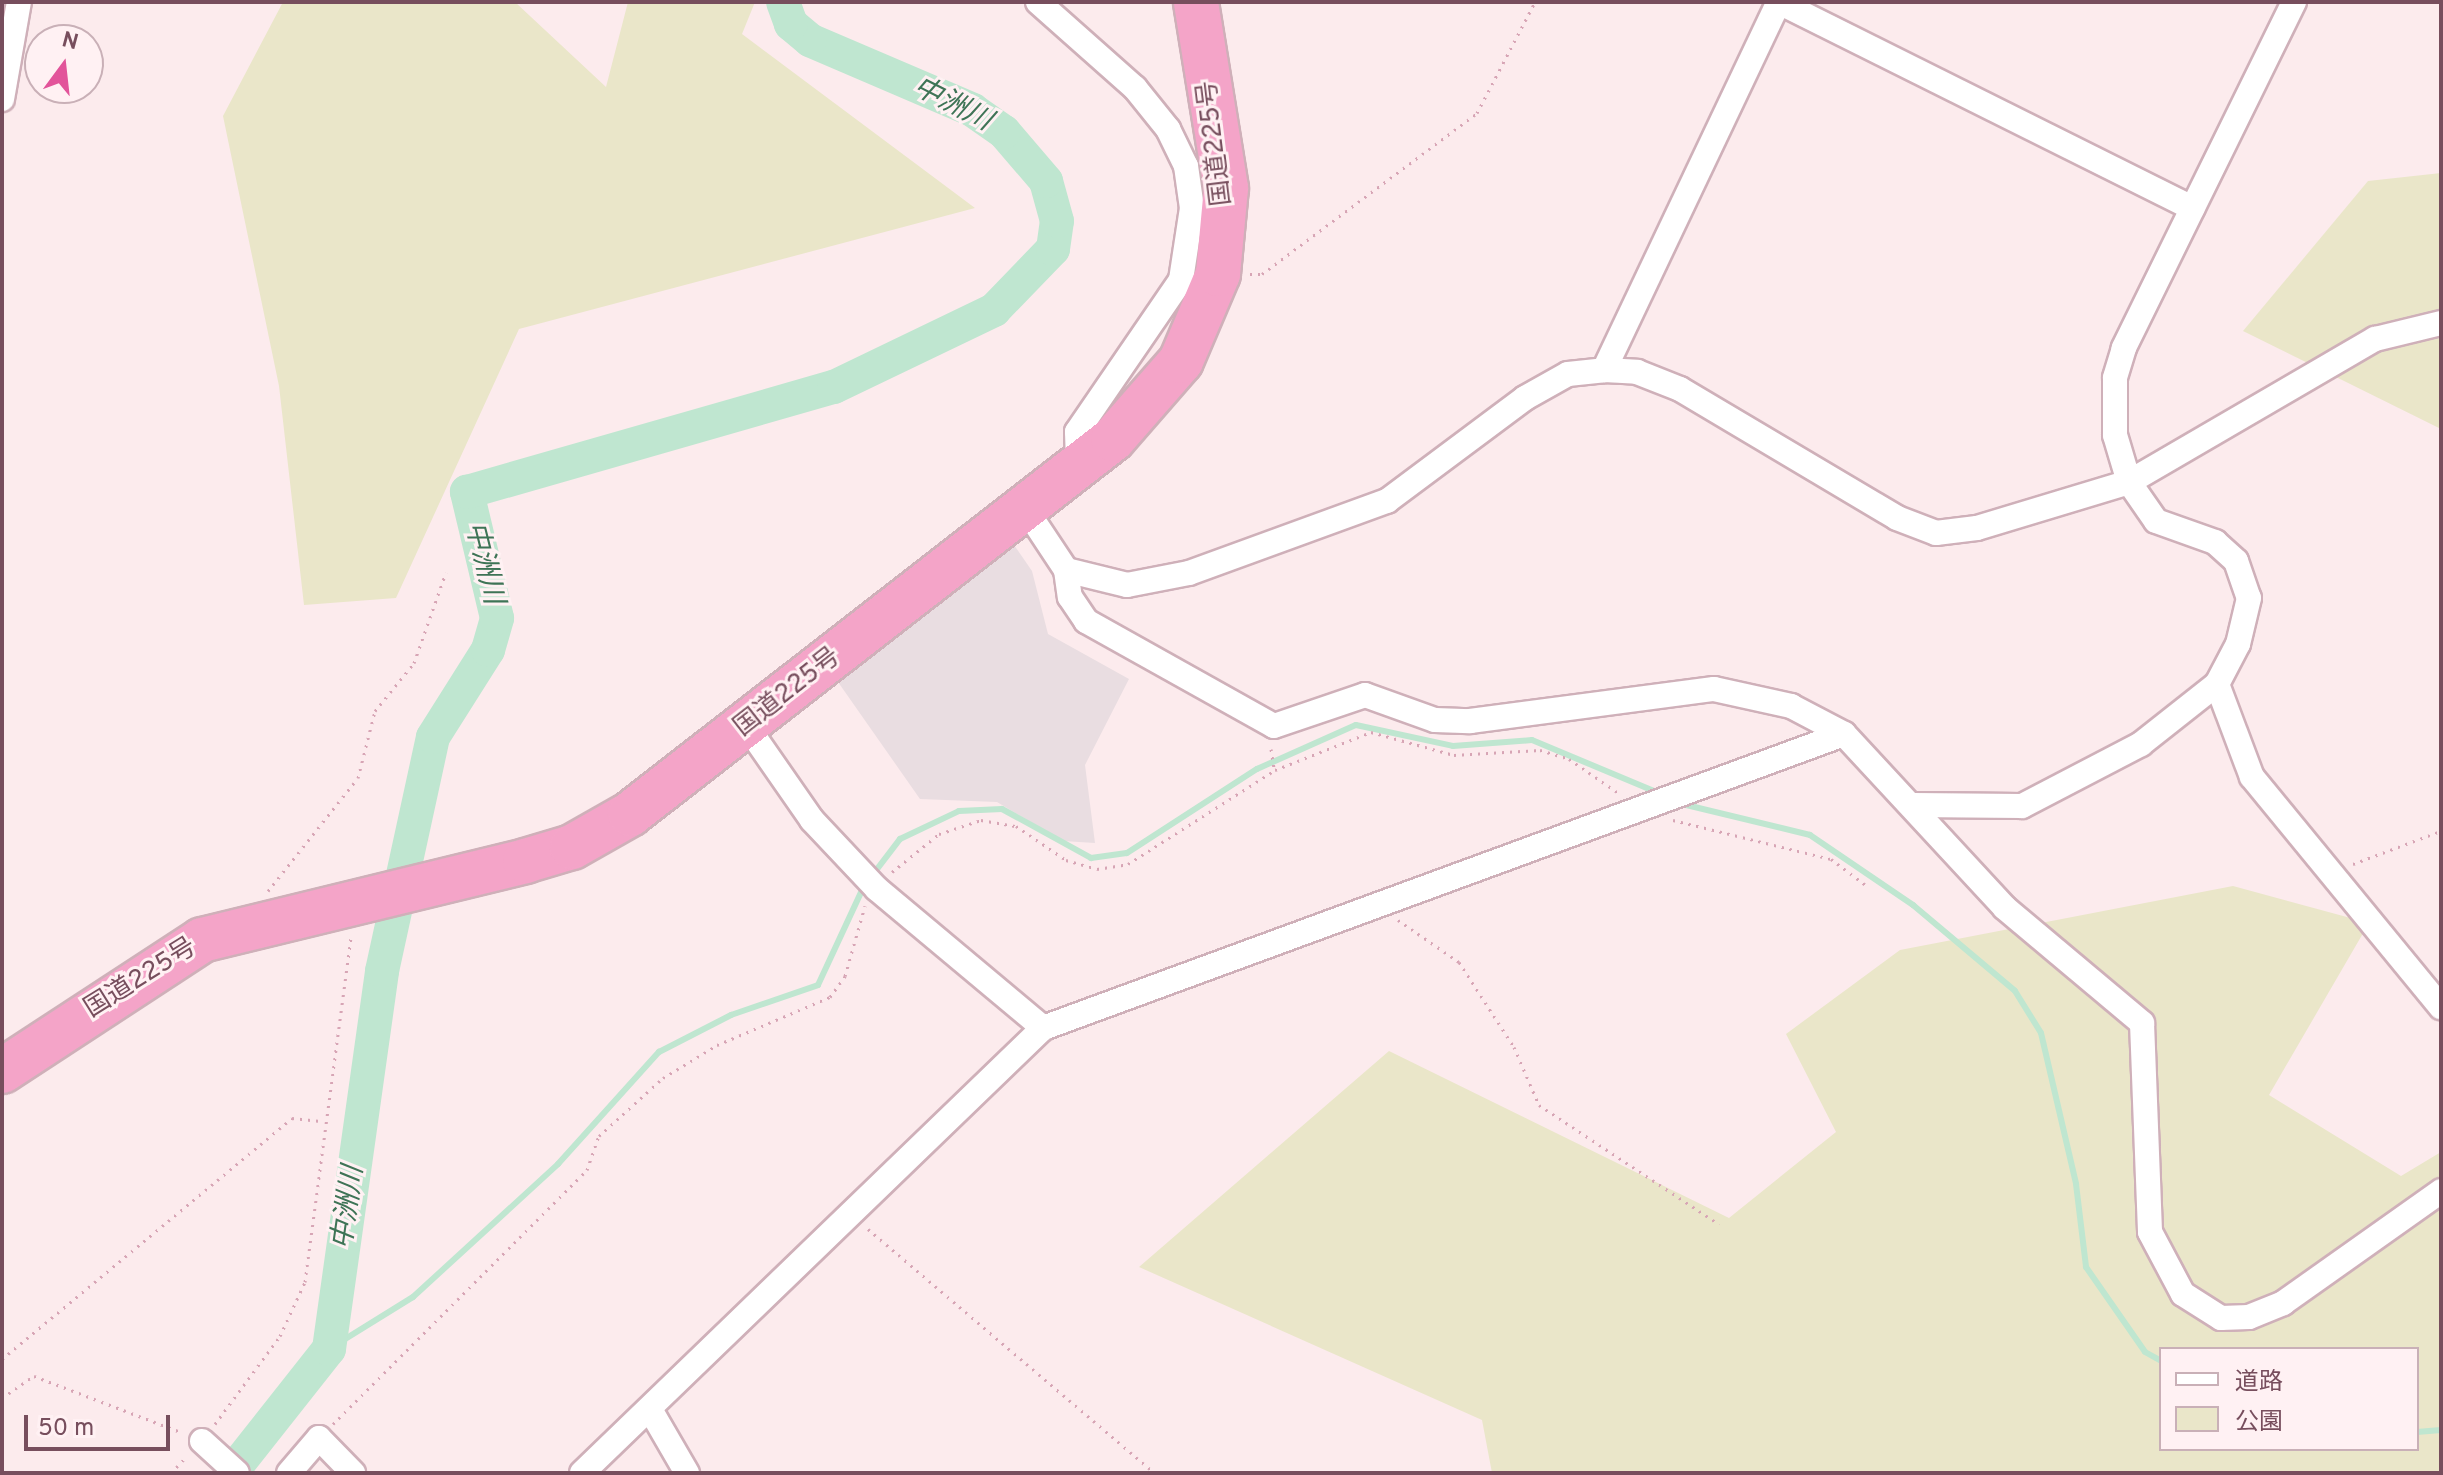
<!DOCTYPE html>
<html>
<head>
<meta charset="utf-8">
<style>
	body { margin:0 }
	#map { position:relative; width:2443px; height:1475px; overflow:hidden; background:#fcebed; font-family:Overpass,"Noto Sans JP",sans-serif }
	div>[style] { position:absolute }
	.industrial>* { inset:0; background:#e9dde1 }
	.green>* { inset:0; background:#eae6c9 }
	.stream>* { height:6px; margin:-3px; padding:0 3px; transform-origin:3px; border-radius:3px; background:#bfe6d0 }
	.river>* { height:34px; margin:-17px; padding:0 17px; transform-origin:17px; border-radius:17px; background:#bfe6d0 }
	.path>* { height:3px; margin-top:-1.5px; transform-origin:0; background:repeating-linear-gradient(90deg,#d7a5b5 0 2px,transparent 0 8px) }
	.roads { filter:drop-shadow(2px 0 #cfb0b9) drop-shadow(-2px 0 #cfb0b9) drop-shadow(0 2px #cfb0b9) drop-shadow(0 -2px #cfb0b9) }
	.street>* { height:24px; margin:-12px; padding:0 12px; transform-origin:12px; border-radius:12px; background:#fff }
	.highway>* { height:44px; margin:-22px; padding:0 22px; transform-origin:22px; border-radius:22px; background:#f4a4c8 }
	span { translate:-50% -50%; white-space:nowrap; text-align:center; line-height:1.15; -webkit-text-stroke:6px #fff1f3; paint-order:stroke }
	.street-label { font-size:26px; color:#774e5d }
	.water-label { font-size:28px; color:#3e7456; font-style:italic }
	.frame { position:absolute; inset:0; border:4px solid #774e5d; pointer-events:none }
	.legend { position:absolute; left:2159px; top:1347px; width:260px; height:104px; box-sizing:border-box; background:#fff1f3; border:2px solid #c9b0b7; margin:0; padding:10px 14px; list-style:none; font-size:24px; color:#774e5d }
	.legend li { display:flex; align-items:center; gap:16px; height:40px }
	.legend b { width:40px; border:2px solid #c9b0b7 }
	.north { position:absolute; left:24px; top:24px; width:80px; height:80px; box-sizing:border-box; background:#fff1f3; border:2px solid #c9b0b7; border-radius:50%; rotate:15deg; font-size:22px; font-weight:700; line-height:32px; text-align:center; color:#774e5d }
	.north::after { content:''; display:block; margin:auto; width:28px; height:36px; background:#e2549a; clip-path:polygon(50% 0,100% 100%,50% 72%,0 100%) }
	.scale { position:absolute; left:24px; top:1415px; width:146px; height:36px; box-sizing:border-box; border:4px solid #774e5d; border-top:0; padding-left:10px; font-size:24px; line-height:28px; white-space:nowrap; color:#774e5d; -webkit-text-stroke:6px #fff1f3; paint-order:stroke }
</style>
</head>
<body>
<div id="map">
	<div class="industrial">
		<div style="clip-path:polygon(1012px 542px,1032px 571px,1048px 634px,1129px 679px,1085px 765px,1095px 843px,1063px 841px,997px 802px,920px 799px,838px 682px)"></div>
	</div>
	<div class="green">
		<div style="clip-path:polygon(283px 2px,515px 2px,606px 87px,628px 2px,755px 2px,742px 34px,975px 208px,519px 329px,396px 598px,304px 605px,279px 386px,223px 116px)"></div>
		<div style="clip-path:polygon(2441px 173px,2441px 429px,2243px 331px,2368px 181px)"></div>
		<div style="clip-path:polygon(evenodd,2233px 886px,2369px 923px,2269px 1095px,2401px 1176px,2441px 1152px,2441px 1473px,1492px 1473px,1482px 1420px,1139px 1267px,1389px 1051px,1729px 1218px,1836px 1132px,1786px 1034px,1900px 950px,2233px 886px,2161px 1349px,2417px 1349px,2417px 1449px,2161px 1449px,2161px 1349px)"></div>
	</div>
	<div class="stream">
		<div style="left:1678px;top:803px;width:136px;rotate:13.6deg"></div>
		<div style="left:1810px;top:835px;width:125px;rotate:34.2deg"></div>
		<div style="left:1913px;top:905px;width:133px;rotate:40.1deg"></div>
		<div style="left:2015px;top:991px;width:49px;rotate:58.2deg"></div>
		<div style="left:2041px;top:1033px;width:155px;rotate:76.9deg"></div>
		<div style="left:2076px;top:1184px;width:84px;rotate:83.1deg"></div>
		<div style="left:2086px;top:1267px;width:103px;rotate:55.2deg"></div>
		<div style="left:2145px;top:1352px;width:18px;rotate:29deg"></div>
		<div style="left:871px;top:877px;width:48px;rotate:-52.7deg"></div>
		<div style="left:900px;top:839px;width:65px;rotate:-25.4deg"></div>
		<div style="left:959px;top:811px;width:43px;rotate:-2.7deg"></div>
		<div style="left:1002px;top:809px;width:102px;rotate:28.8deg"></div>
		<div style="left:1091px;top:858px;width:36px;rotate:-8deg"></div>
		<div style="left:1127px;top:853px;width:155px;rotate:-32.9deg"></div>
		<div style="left:1257px;top:769px;width:108px;rotate:-24deg"></div>
		<div style="left:1356px;top:725px;width:99px;rotate:12.2deg"></div>
		<div style="left:1453px;top:746px;width:79px;rotate:-4.3deg"></div>
		<div style="left:1532px;top:740px;width:140px;rotate:22.7deg"></div>
		<div style="left:329px;top:1349px;width:99px;rotate:-31.8deg"></div>
		<div style="left:413px;top:1297px;width:197px;rotate:-42.5deg"></div>
		<div style="left:558px;top:1164px;width:151px;rotate:-48deg"></div>
		<div style="left:659px;top:1052px;width:81px;rotate:-27.2deg"></div>
		<div style="left:731px;top:1015px;width:92px;rotate:-19deg"></div>
		<div style="left:818px;top:985px;width:109px;rotate:-65.1deg"></div>
		<div style="left:2417px;top:1432px;width:24px;rotate:-5deg"></div>
	</div>
	<div class="river">
		<div style="left:231px;top:1473px;width:158px;rotate:-51.7deg"></div>
		<div style="left:329px;top:1349px;width:382px;rotate:-82deg"></div>
		<div style="left:382px;top:971px;width:239px;rotate:-77.7deg"></div>
		<div style="left:433px;top:737px;width:103px;rotate:-57.7deg"></div>
		<div style="left:488px;top:650px;width:33px;rotate:-74deg"></div>
		<div style="left:497px;top:618px;width:130px;rotate:-103.4deg"></div>
		<div style="left:467px;top:492px;width:382px;rotate:-16deg"></div>
		<div style="left:834px;top:387px;width:178px;rotate:-25.7deg"></div>
		<div style="left:994px;top:310px;width:85px;rotate:-46deg"></div>
		<div style="left:1053px;top:249px;width:28px;rotate:-82deg"></div>
		<div style="left:1057px;top:221px;width:41px;rotate:-105.4deg"></div>
		<div style="left:1046px;top:181px;width:65px;rotate:-130.6deg"></div>
		<div style="left:1004px;top:132px;width:38px;rotate:-145deg"></div>
		<div style="left:973px;top:110px;width:177px;rotate:-156.8deg"></div>
		<div style="left:810px;top:40px;width:25px;rotate:-140deg"></div>
		<div style="left:791px;top:24px;width:23px;rotate:-110deg"></div>
	</div>
	<div class="path">
		<div style="left:1250px;top:274px;width:12px"></div>
		<div style="left:1262px;top:274px;width:269px;rotate:-36.8deg"></div>
		<div style="left:1477px;top:113px;width:125px;rotate:-62.4deg"></div>
		<div style="left:1271px;top:749px;width:20px;rotate:81deg"></div>
		<div style="left:1673px;top:820px;width:163px;rotate:13.9deg"></div>
		<div style="left:1831px;top:859px;width:45px;rotate:36.9deg"></div>
		<div style="left:2353px;top:864px;width:94px;rotate:-20.6deg"></div>
		<div style="left:892px;top:872px;width:60px;rotate:-39deg"></div>
		<div style="left:939px;top:834px;width:44px;rotate:-18.4deg"></div>
		<div style="left:981px;top:820px;width:36px;rotate:10deg"></div>
		<div style="left:1016px;top:826px;width:60px;rotate:34.2deg"></div>
		<div style="left:1066px;top:860px;width:32px;rotate:16deg"></div>
		<div style="left:1097px;top:869px;width:31px;rotate:-9deg"></div>
		<div style="left:1128px;top:864px;width:174px;rotate:-32.6deg"></div>
		<div style="left:1275px;top:770px;width:103px;rotate:-21.6deg"></div>
		<div style="left:1371px;top:732px;width:86px;rotate:15.5deg"></div>
		<div style="left:1454px;top:755px;width:86px;rotate:-3.3deg"></div>
		<div style="left:1540px;top:750px;width:30px;rotate:17deg"></div>
		<div style="left:1569px;top:759px;width:62px;rotate:34.5deg"></div>
		<div style="left:268px;top:891px;width:144px;rotate:-51.5deg"></div>
		<div style="left:358px;top:778px;width:69px;rotate:-75.8deg"></div>
		<div style="left:375px;top:711px;width:62px;rotate:-50.9deg"></div>
		<div style="left:414px;top:663px;width:96px;rotate:-70.6deg"></div>
		<div style="left:1398px;top:920px;width:74px;rotate:34.5deg"></div>
		<div style="left:1459px;top:962px;width:101px;rotate:57.1deg"></div>
		<div style="left:1514px;top:1047px;width:63px;rotate:66.7deg"></div>
		<div style="left:1539px;top:1105px;width:216px;rotate:33.5deg"></div>
		<div style="left:868px;top:1229px;width:377px;rotate:40.4deg"></div>
		<div style="left:2px;top:1359px;width:377px;rotate:-39.7deg"></div>
		<div style="left:292px;top:1118px;width:31px;rotate:6deg"></div>
		<div style="left:2px;top:1398px;width:39px;rotate:-35deg"></div>
		<div style="left:34px;top:1376px;width:157px;rotate:20.9deg"></div>
		<div style="left:215px;top:1424px;width:109px;rotate:-53.5deg"></div>
		<div style="left:280px;top:1336px;width:60px;rotate:-65.2deg"></div>
		<div style="left:305px;top:1282px;width:347px;rotate:-82.4deg"></div>
		<div style="left:333px;top:1424px;width:359px;rotate:-45deg"></div>
		<div style="left:587px;top:1170px;width:36px;rotate:-71deg"></div>
		<div style="left:599px;top:1136px;width:86px;rotate:-42.2deg"></div>
		<div style="left:663px;top:1078px;width:63px;rotate:-31.4deg"></div>
		<div style="left:717px;top:1045px;width:123px;rotate:-23deg"></div>
		<div style="left:830px;top:997px;width:26px;rotate:-54deg"></div>
		<div style="left:845px;top:976px;width:73px;rotate:-74.1deg"></div>
		<div style="left:171px;top:1473px;width:22px;rotate:-47deg"></div>
	</div>
	<div class="roads">
		<div class="street">
			<div style="left:1038px;top:2px;width:130px;rotate:41.6deg"></div>
			<div style="left:1135px;top:88px;width:53px;rotate:51.2deg"></div>
			<div style="left:1168px;top:129px;width:41px;rotate:64.1deg"></div>
			<div style="left:1186px;top:166px;width:42px;rotate:81.9deg"></div>
			<div style="left:1192px;top:208px;width:73px;rotate:98.7deg"></div>
			<div style="left:1181px;top:280px;width:184px;rotate:124.4deg"></div>
			<div style="left:1077px;top:432px;width:35px;rotate:88deg"></div>
			<div style="left:2294px;top:2px;width:386px;rotate:116.2deg"></div>
			<div style="left:2124px;top:348px;width:31px;rotate:107deg"></div>
			<div style="left:2115px;top:378px;width:57px;rotate:90deg"></div>
			<div style="left:2115px;top:435px;width:49px;rotate:73.4deg"></div>
			<div style="left:2129px;top:482px;width:47px;rotate:55.3deg"></div>
			<div style="left:2156px;top:521px;width:63px;rotate:19.6deg"></div>
			<div style="left:2215px;top:542px;width:28px;rotate:42deg"></div>
			<div style="left:2236px;top:561px;width:39px;rotate:71deg"></div>
			<div style="left:2249px;top:598px;width:47px;rotate:103.4deg"></div>
			<div style="left:2238px;top:644px;width:45px;rotate:117.7deg"></div>
			<div style="left:2217px;top:684px;width:99px;rotate:69.4deg"></div>
			<div style="left:2252px;top:777px;width:298px;rotate:50.6deg"></div>
			<div style="left:2px;top:99px;width:98px;rotate:-80.1deg"></div>
			<div style="left:1604px;top:370px;width:407px;rotate:-64.6deg"></div>
			<div style="left:1779px;top:2px;width:462px;rotate:26.5deg"></div>
			<div style="left:1025px;top:508px;width:74px;rotate:56.5deg"></div>
			<div style="left:1066px;top:570px;width:63px;rotate:13.8deg"></div>
			<div style="left:1127px;top:585px;width:63px;rotate:-11deg"></div>
			<div style="left:1189px;top:573px;width:211px;rotate:-20deg"></div>
			<div style="left:1387px;top:501px;width:172px;rotate:-36.7deg"></div>
			<div style="left:1525px;top:398px;width:49px;rotate:-29.2deg"></div>
			<div style="left:1568px;top:374px;width:36px;rotate:-6deg"></div>
			<div style="left:1604px;top:370px;width:33px;rotate:3deg"></div>
			<div style="left:1637px;top:372px;width:46px;rotate:21.6deg"></div>
			<div style="left:1680px;top:389px;width:252px;rotate:30.7deg"></div>
			<div style="left:1897px;top:518px;width:42px;rotate:21deg"></div>
			<div style="left:1936px;top:533px;width:41px;rotate:-7deg"></div>
			<div style="left:1977px;top:528px;width:159px;rotate:-16.8deg"></div>
			<div style="left:2129px;top:482px;width:285px;rotate:-30.2deg"></div>
			<div style="left:2375px;top:339px;width:68px;rotate:-13.6deg"></div>
			<div style="left:1066px;top:570px;width:27px;rotate:82deg"></div>
			<div style="left:1070px;top:597px;width:29px;rotate:56deg"></div>
			<div style="left:1086px;top:621px;width:215px;rotate:29.2deg"></div>
			<div style="left:1274px;top:726px;width:96px;rotate:-18.8deg"></div>
			<div style="left:1365px;top:695px;width:74px;rotate:19.7deg"></div>
			<div style="left:1435px;top:720px;width:35px;rotate:2deg"></div>
			<div style="left:1470px;top:721px;width:246px;rotate:-7.5deg"></div>
			<div style="left:1714px;top:689px;width:79px;rotate:12.4deg"></div>
			<div style="left:1791px;top:706px;width:60px;rotate:27.8deg"></div>
			<div style="left:1844px;top:734px;width:237px;rotate:47.2deg"></div>
			<div style="left:2005px;top:908px;width:179px;rotate:40deg"></div>
			<div style="left:2142px;top:1023px;width:209px;rotate:87.8deg"></div>
			<div style="left:2150px;top:1232px;width:70px;rotate:62deg"></div>
			<div style="left:2183px;top:1294px;width:45px;rotate:32.3deg"></div>
			<div style="left:2221px;top:1318px;width:28px;rotate:-2deg"></div>
			<div style="left:2249px;top:1317px;width:37px;rotate:-22deg"></div>
			<div style="left:2283px;top:1303px;width:194px;rotate:-35.3deg"></div>
			<div style="left:746px;top:725px;width:116px;rotate:55.2deg"></div>
			<div style="left:812px;top:820px;width:95px;rotate:46.7deg"></div>
			<div style="left:877px;top:889px;width:217px;rotate:39.9deg"></div>
			<div style="left:1913px;top:805px;width:109px;rotate:0.5deg"></div>
			<div style="left:2022px;top:806px;width:134px;rotate:-27.5deg"></div>
			<div style="left:2141px;top:744px;width:97px;rotate:-38.3deg"></div>
			<div style="left:651px;top:1411px;width:72px;rotate:59.9deg"></div>
			<div style="left:202px;top:1441px;width:47px;rotate:42.4deg"></div>
			<div style="left:289px;top:1473px;width:46px;rotate:-49.4deg"></div>
			<div style="left:319px;top:1438px;width:49px;rotate:45.8deg"></div>
			<div style="left:582px;top:1473px;width:641px;rotate:-43.99deg"></div>
			<div style="left:1043px;top:1028px;width:853px;rotate:-20.16deg"></div>
		</div>
		<div class="highway">
			<div style="left:2px;top:1071px;width:239px;rotate:-33.2deg"></div>
			<div style="left:202px;top:940px;width:333px;rotate:-13.7deg"></div>
			<div style="left:525px;top:861px;width:49px;rotate:-16.6deg"></div>
			<div style="left:572px;top:847px;width:67px;rotate:-29.6deg"></div>
			<div style="left:630px;top:814px;width:611px;rotate:-37.83deg"></div>
			<div style="left:1113px;top:439px;width:103px;rotate:-48.9deg"></div>
			<div style="left:1181px;top:361px;width:95px;rotate:-67deg"></div>
			<div style="left:1218px;top:274px;width:86px;rotate:-84.7deg"></div>
			<div style="left:1226px;top:188px;width:188px;rotate:-99.2deg"></div>
		</div>
	</div>
	<div class="street-label">
		<span style="left:1216px;top:143px;rotate:-97deg">国道225号</span>
		<span style="left:788px;top:693px;rotate:-38deg">国道225号</span>
		<span style="left:141px;top:979px;rotate:-32deg">国道225号</span>
	</div>
	<div class="water-label">
		<span style="left:952px;top:105px;rotate:27deg">中洲川</span>
		<span style="left:483px;top:563px;rotate:76deg">中洲川</span>
		<span style="left:349px;top:1208px;rotate:-82deg">中洲川</span>
	</div>
	<div class="frame"></div>
	<ul class="legend">
	<li><b style="height:10px;background:#fff"></b>道路</li>
	<li><b style="height:22px;background:#eae6c9"></b>公園</li>
	</ul>
	<div class="north">N</div>
	<div class="scale">50 m</div>
</div>
</body>
</html>
